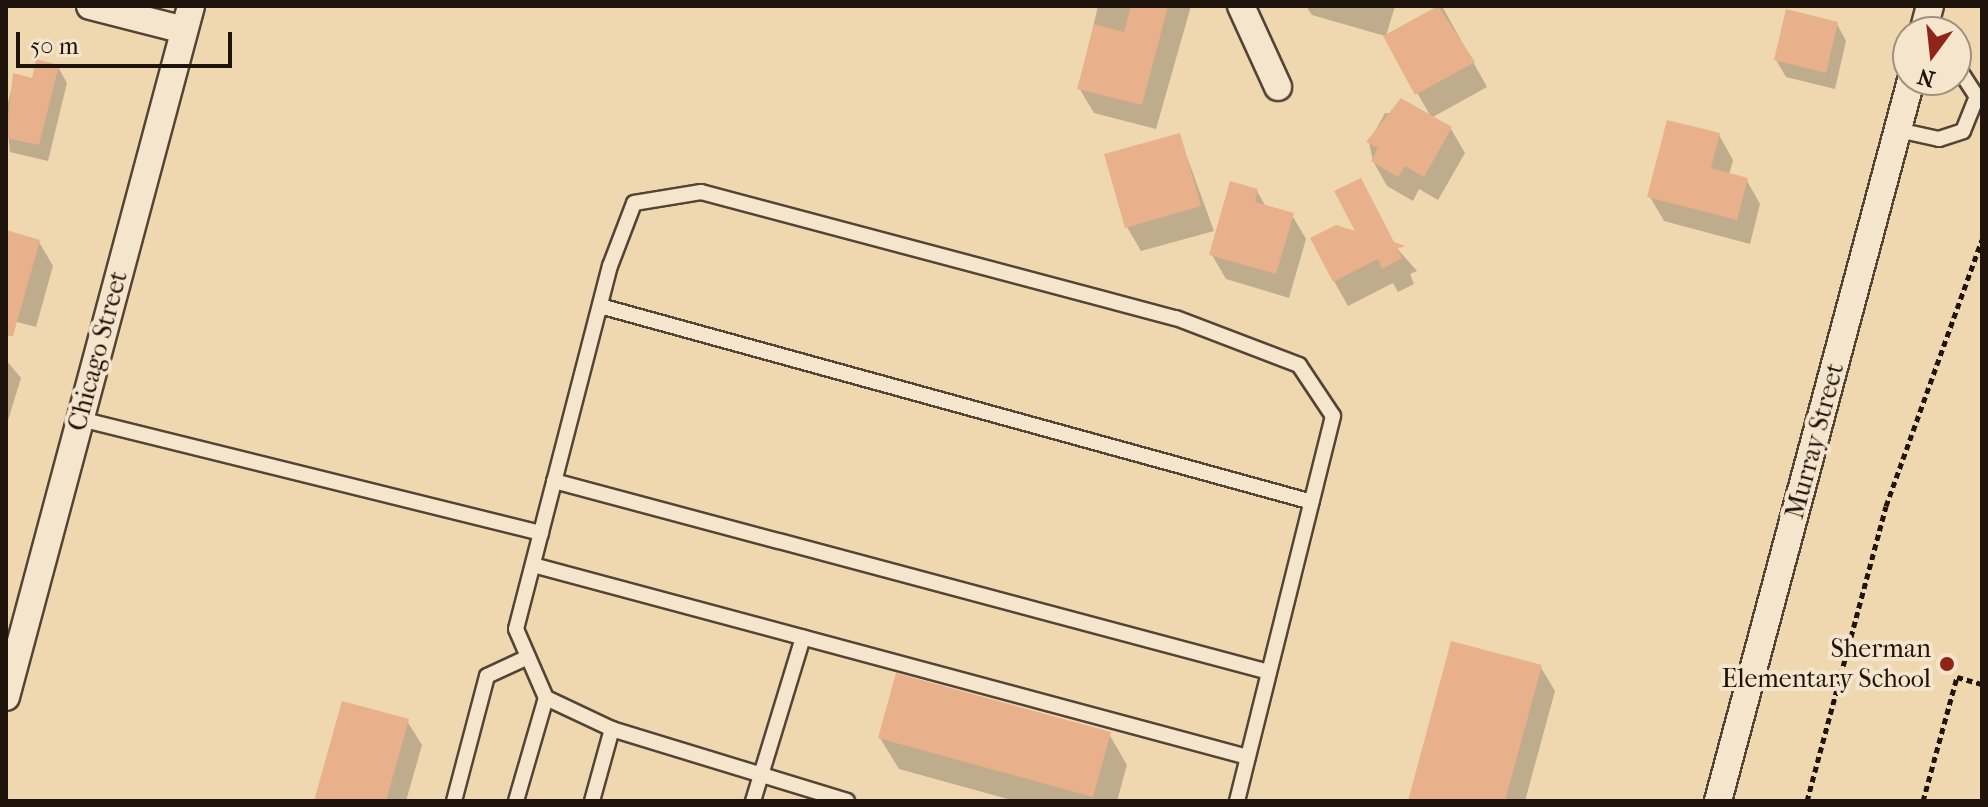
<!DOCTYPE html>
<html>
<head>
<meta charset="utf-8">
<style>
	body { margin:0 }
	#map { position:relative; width:1988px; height:807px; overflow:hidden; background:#efd7b0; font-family:"IM FELL French Canon",serif }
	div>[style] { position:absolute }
	.shadow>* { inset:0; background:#0003 }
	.building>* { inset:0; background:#e8b18c }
	.path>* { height:5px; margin-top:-2.5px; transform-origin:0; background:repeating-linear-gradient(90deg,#1f140c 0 6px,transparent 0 10px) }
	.roads { filter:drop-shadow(2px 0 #534535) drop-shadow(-2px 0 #534535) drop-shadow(0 2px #534535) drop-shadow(0 -2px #534535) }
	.lane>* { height:14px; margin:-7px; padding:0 7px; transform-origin:7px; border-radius:7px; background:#f5e5cc }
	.street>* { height:26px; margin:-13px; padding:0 13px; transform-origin:13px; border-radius:13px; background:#f5e5cc }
	.dots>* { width:22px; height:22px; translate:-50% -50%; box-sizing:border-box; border:4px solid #f5e5cc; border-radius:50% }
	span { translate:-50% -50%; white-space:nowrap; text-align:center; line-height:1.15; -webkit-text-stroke:8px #f5e5cc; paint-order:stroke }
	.street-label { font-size:26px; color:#1f140c }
	.poi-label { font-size:26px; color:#1f140c }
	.right { translate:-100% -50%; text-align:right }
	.frame { position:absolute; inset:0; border:8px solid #1f140c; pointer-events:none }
	.north { position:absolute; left:1892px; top:16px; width:80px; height:80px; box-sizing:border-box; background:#f5e5cc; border:2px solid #9f917f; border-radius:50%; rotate:195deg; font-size:22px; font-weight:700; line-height:32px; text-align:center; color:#1f140c }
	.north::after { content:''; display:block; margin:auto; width:28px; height:36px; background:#8f2418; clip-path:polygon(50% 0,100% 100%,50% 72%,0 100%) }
	.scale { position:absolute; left:16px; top:32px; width:216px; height:36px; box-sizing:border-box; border:4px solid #1f140c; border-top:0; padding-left:10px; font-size:24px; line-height:28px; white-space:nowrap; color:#1f140c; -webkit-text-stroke:6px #f5e5cc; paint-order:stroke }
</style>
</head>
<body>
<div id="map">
	<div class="shadow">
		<div style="clip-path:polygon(1098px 6px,1191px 6px,1156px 129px,1094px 113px,1079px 88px)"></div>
		<div style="clip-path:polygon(1306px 6px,1395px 6px,1386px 36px,1442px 6px,1487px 87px,1431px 118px,1451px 129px,1465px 153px,1438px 200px,1419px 189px,1413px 201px,1387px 186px,1373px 161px,1369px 142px,1385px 113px,1431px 117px,1385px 36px,1312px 15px)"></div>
		<div style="clip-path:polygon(1837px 24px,1846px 41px,1835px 89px,1786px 77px,1776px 60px)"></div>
		<div style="clip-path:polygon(58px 67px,67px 83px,48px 161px,10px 152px,6px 111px,15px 75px,33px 80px)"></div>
		<div style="clip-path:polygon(1179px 135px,1214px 231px,1141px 251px,1127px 227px)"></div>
		<div style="clip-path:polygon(1719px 135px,1733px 160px,1729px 175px,1746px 179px,1760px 204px,1750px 244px,1664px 221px,1650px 197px)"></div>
		<div style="clip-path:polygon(1257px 191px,1266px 207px,1292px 215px,1306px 239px,1289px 298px,1226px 279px,1212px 255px)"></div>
		<div style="clip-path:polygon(6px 232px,39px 242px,53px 266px,36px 327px,6px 319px)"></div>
		<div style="clip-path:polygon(1394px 245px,1417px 271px,1410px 274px,1414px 284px,1398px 292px,1393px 283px,1348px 306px,1334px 281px)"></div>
		<div style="clip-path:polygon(6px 360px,21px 378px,6px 427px)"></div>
		<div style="clip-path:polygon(1540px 666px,1555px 691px,1525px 801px,1410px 801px)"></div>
		<div style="clip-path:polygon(407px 721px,422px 745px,406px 801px,316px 801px)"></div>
		<div style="clip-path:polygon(1109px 734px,1127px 765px,1117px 801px,1015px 801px,899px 769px,880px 738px)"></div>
	</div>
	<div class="building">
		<div style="clip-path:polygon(1131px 6px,1168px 6px,1142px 105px,1077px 89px,1094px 24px,1124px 32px)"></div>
		<div style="clip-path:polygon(1438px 6px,1475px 62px,1415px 95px,1383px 36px)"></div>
		<div style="clip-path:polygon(1786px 9px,1838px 22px,1826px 73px,1774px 60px)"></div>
		<div style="clip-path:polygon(36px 59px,59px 65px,39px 145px,6px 138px,13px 73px,32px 78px)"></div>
		<div style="clip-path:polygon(1401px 98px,1452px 127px,1424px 177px,1405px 166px,1398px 177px,1371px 161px,1378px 148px,1366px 142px)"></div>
		<div style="clip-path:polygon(1667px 120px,1720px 133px,1711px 168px,1748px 178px,1737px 220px,1647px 197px)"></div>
		<div style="clip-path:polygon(1180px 133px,1201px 206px,1125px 228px,1104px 154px)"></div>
		<div style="clip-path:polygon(1361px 178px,1394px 242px,1405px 246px,1397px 249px,1402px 258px,1382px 269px,1378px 259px,1333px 282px,1310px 238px,1336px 225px,1355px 231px,1334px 191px)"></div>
		<div style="clip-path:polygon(1230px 181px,1258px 189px,1255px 202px,1294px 213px,1276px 274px,1209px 255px)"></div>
		<div style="clip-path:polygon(6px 230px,40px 240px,13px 336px,6px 336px)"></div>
		<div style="clip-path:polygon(1451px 641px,1542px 665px,1505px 801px,1408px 801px)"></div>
		<div style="clip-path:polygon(896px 673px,1111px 732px,1093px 797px,878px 738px)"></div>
		<div style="clip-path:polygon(342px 701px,409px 719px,386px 801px,314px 801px)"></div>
	</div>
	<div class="path">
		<div style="left:1807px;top:801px;width:305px;rotate:-75deg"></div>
		<div style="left:1886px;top:506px;width:283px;rotate:-70.2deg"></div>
		<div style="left:1923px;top:801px;width:129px;rotate:-74.7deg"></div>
		<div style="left:1957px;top:677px;width:26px;rotate:16deg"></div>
	</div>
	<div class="roads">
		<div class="lane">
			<div style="left:1898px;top:130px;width:42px;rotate:12.4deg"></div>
			<div style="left:1939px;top:139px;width:25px;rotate:-18deg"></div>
			<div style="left:1963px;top:131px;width:37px;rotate:-68deg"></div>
			<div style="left:1977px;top:97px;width:38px;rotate:-123deg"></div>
			<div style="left:600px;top:306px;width:738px;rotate:15.39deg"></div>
			<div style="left:80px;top:419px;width:475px;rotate:13.9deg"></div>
			<div style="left:554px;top:481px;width:740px;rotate:14.96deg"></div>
			<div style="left:533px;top:565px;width:740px;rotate:15.03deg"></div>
			<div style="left:454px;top:801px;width:129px;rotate:-75.2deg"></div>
			<div style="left:487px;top:676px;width:45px;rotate:-24.9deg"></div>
			<div style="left:516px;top:801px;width:107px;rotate:-73.8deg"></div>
			<div style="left:592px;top:801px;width:75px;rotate:-74.5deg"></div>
			<div style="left:753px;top:801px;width:171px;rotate:-73deg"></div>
			<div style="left:847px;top:801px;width:246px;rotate:-163deg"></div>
			<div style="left:612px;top:729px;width:73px;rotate:-154.8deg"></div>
			<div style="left:546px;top:698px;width:75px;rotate:-113.5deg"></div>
			<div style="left:516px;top:629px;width:375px;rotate:-75.5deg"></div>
			<div style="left:610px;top:266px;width:67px;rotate:-69.1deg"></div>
			<div style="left:634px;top:203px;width:68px;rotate:-9.3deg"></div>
			<div style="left:701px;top:192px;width:491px;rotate:14.9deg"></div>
			<div style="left:1176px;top:318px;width:132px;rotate:20.9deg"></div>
			<div style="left:1299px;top:365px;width:61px;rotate:56.3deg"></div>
			<div style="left:1333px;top:416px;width:397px;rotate:104deg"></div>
		</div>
		<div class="street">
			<div style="left:90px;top:6px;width:97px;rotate:14.3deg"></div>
			<div style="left:1241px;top:6px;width:89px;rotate:65.4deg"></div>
			<div style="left:1923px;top:32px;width:27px;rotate:-75deg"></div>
			<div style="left:6px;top:697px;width:715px;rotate:-75.01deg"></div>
			<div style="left:1718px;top:801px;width:746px;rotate:-75.01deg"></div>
		</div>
	</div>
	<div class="dots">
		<div style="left:1947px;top:664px;background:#8f2418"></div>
	</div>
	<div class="street-label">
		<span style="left:98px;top:351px;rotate:-75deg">Chicago Street</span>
		<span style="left:1815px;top:441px;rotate:-75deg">Murray Street</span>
	</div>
	<div class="poi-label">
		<span class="right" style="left:1931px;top:664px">Sherman<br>Elementary School</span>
	</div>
	<div class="frame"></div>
	<div class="north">N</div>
	<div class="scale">50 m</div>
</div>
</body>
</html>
